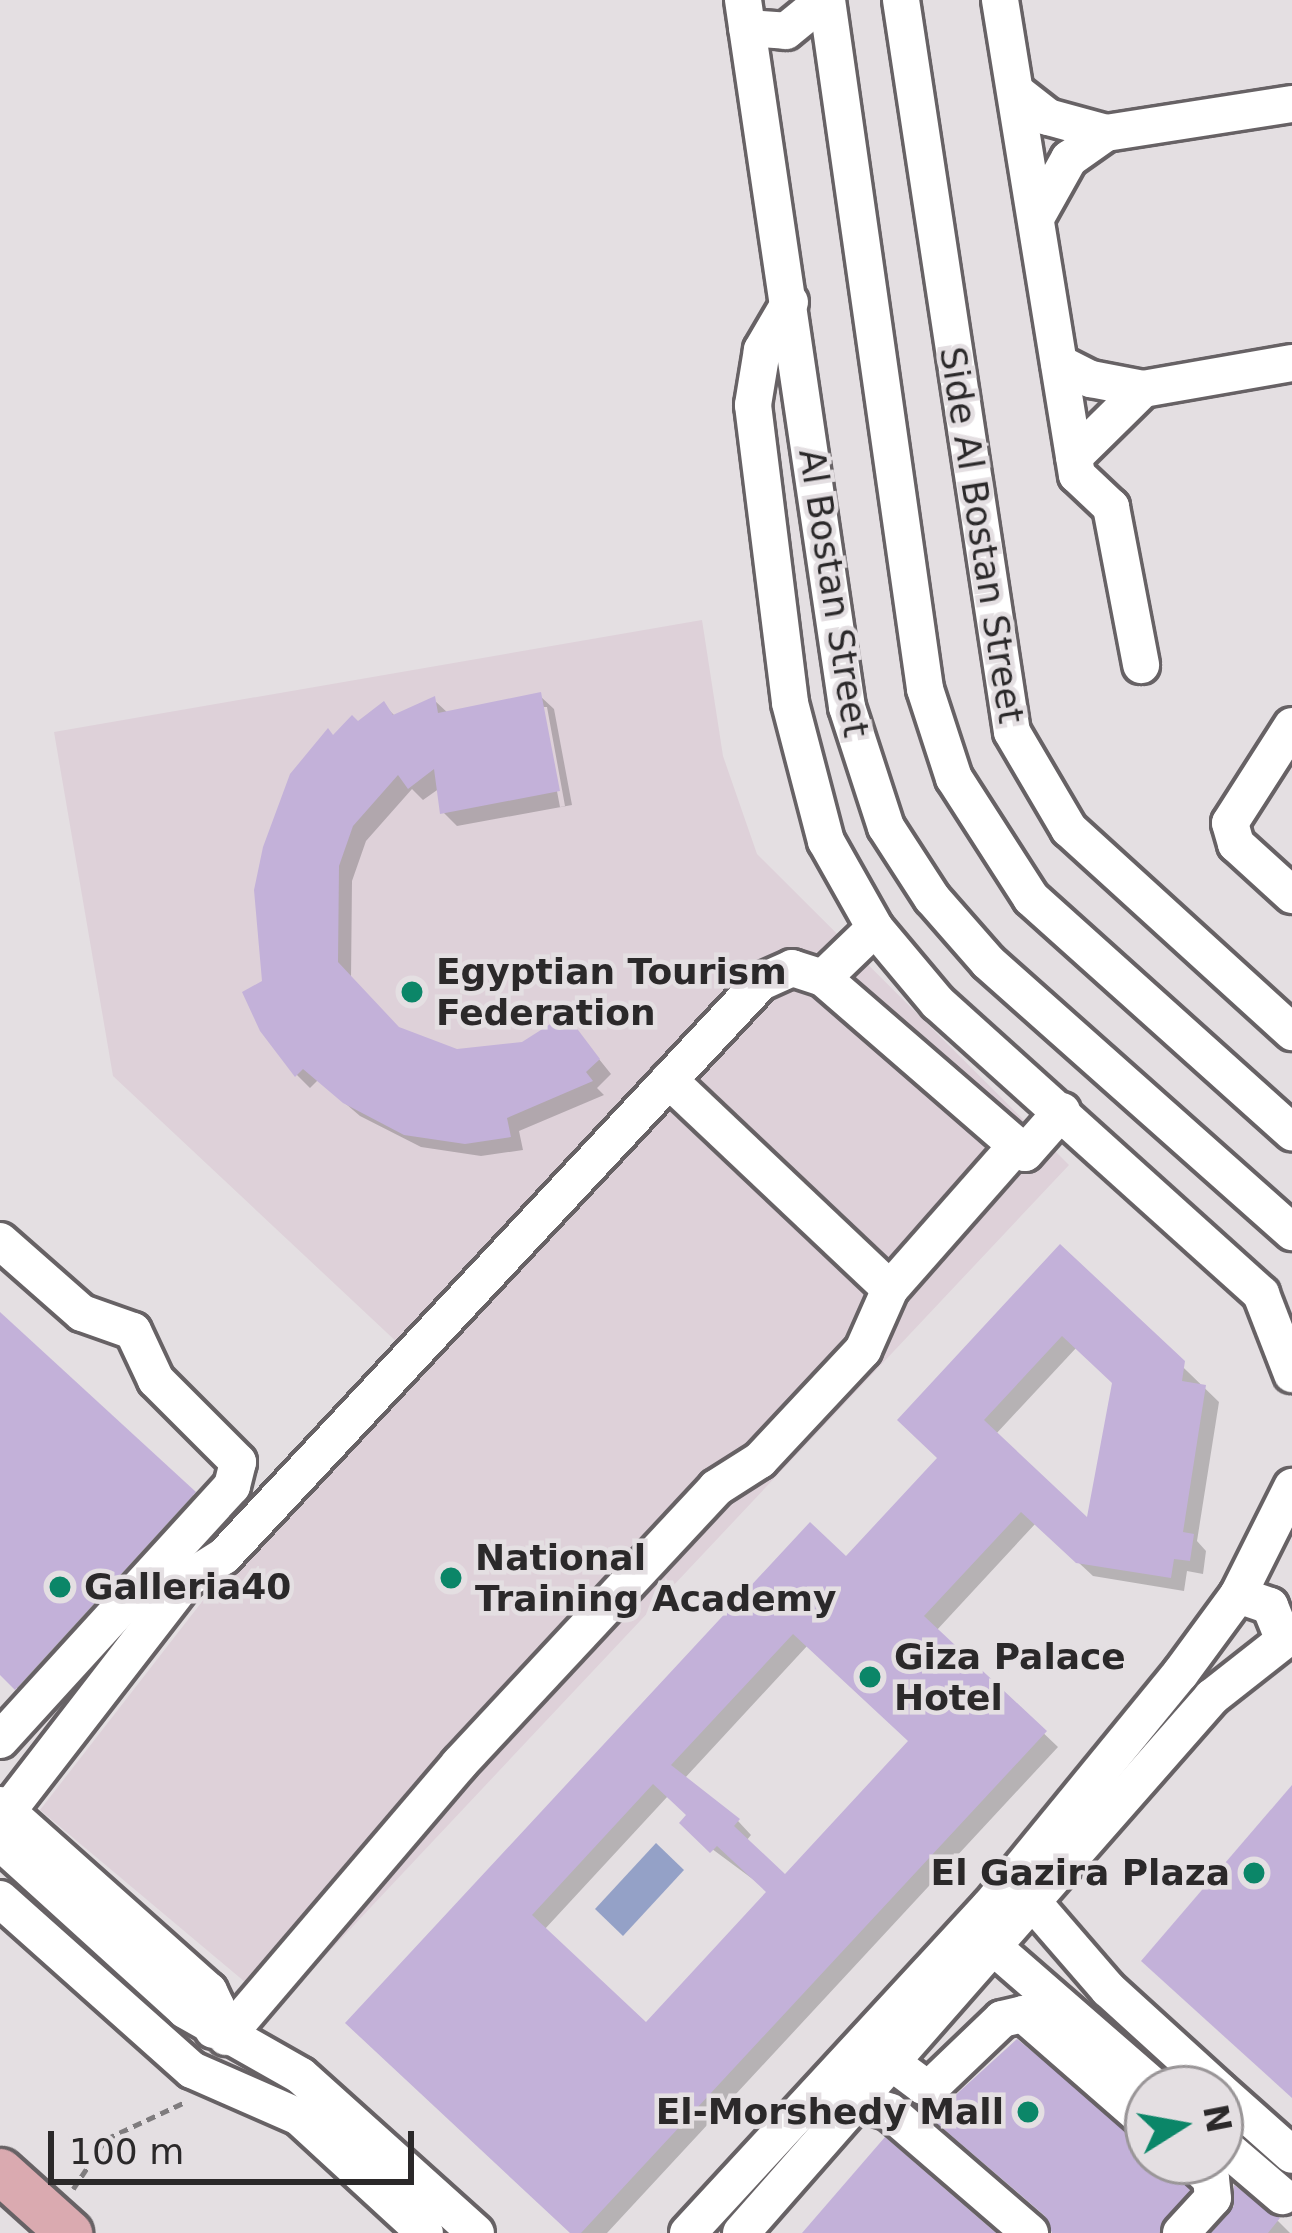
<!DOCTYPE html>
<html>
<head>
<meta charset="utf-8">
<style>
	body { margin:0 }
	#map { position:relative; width:1292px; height:2233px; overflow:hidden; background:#e4dfe2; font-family:"DejaVu Sans",sans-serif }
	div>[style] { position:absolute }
	.built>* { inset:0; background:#ded1d9 }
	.water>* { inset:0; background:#94a1c7 }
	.shadow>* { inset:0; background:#0003 }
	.building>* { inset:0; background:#c3b1d9 }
	.path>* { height:4.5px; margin-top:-2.25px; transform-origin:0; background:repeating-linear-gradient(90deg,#7f7c7e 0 9px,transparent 0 15px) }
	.roads { filter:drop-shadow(3px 0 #676265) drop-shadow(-3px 0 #676265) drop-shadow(0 3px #676265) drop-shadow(0 -3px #676265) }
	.minor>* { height:36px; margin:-18px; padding:0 18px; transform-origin:18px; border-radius:18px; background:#fff }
	.major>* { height:45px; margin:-22.5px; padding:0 22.5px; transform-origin:22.5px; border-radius:22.5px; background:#daaab0 }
	.dots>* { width:33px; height:33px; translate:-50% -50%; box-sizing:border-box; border:6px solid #e4dfe2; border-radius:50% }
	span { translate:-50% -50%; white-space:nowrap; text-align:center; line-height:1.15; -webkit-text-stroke:9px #e4dfe2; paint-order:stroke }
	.street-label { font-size:36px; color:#2b292a }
	.poi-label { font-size:36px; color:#2b292a; font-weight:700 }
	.left { translate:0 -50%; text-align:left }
	.right { translate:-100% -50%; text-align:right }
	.north { position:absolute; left:1124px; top:2065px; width:120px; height:120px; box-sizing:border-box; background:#e4dfe2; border:3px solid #9a9698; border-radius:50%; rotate:79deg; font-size:33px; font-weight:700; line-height:48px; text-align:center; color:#2b292a }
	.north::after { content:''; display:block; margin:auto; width:42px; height:54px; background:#0b8668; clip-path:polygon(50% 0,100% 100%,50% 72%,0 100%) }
	.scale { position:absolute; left:48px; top:2131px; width:366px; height:54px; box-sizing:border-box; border:6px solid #2b292a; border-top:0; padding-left:15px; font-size:36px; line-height:42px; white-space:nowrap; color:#2b292a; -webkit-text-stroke:9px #e4dfe2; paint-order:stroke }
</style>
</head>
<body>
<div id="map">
	<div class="built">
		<div style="clip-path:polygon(702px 620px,723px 756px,757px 854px,1069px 1165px,276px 2008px,40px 1810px,401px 1346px,113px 1076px,54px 732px)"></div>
	</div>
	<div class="water">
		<div style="clip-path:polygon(656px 1843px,684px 1870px,623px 1936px,595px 1909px)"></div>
	</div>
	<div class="shadow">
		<div style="clip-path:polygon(evenodd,540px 696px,554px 709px,572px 805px,457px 826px,443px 812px,440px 788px,423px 800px,412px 789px,366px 841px,352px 881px,351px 979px,399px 1030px,456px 1052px,523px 1045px,566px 1018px,611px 1074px,597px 1088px,604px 1095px,519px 1131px,523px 1150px,481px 1156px,421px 1147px,360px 1116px,318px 1080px,310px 1088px,297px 1075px,266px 983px,334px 739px,384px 705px,396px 717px,434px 700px,449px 714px,540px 696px,541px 707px,547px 707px,565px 806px,560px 807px,541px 707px)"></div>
		<div style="clip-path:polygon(evenodd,1061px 1249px,1219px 1402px,1197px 1541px,1206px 1551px,1203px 1574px,1187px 1571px,1184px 1591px,1093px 1576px,1036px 1523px,936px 1631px,1058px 1747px,607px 2233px,573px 2233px,349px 2023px,846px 1560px,941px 1458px,1061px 1249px,1077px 1347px,1115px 1383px,1089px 1523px,995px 1435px,1077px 1347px,1061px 1249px,808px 1645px,912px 1742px,786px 1878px,746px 1841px,751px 1835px,738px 1821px,684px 1779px,808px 1645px,1061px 1249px,668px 1796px,690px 1816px,696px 1837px,770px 1892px,647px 2026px,544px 1930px,668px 1796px)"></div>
		<div style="clip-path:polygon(0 1316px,207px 1508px,31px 1701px,0 1673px)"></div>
		<div style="clip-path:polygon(1148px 2146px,1148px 2161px,1193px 2161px,1182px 2169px,1183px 2186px,1201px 2206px,1179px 2233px,1054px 2233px)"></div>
		<div style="clip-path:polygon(1278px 2221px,1290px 2233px,1215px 2233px)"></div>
	</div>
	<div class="building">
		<div style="clip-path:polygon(541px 692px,560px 791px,440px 814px,434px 769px,408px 789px,398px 775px,353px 826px,339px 866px,338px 962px,399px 1027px,457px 1049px,522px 1042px,566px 1014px,600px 1059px,586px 1072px,593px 1081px,507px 1118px,511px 1137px,465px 1144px,404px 1135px,343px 1103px,303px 1069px,295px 1077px,260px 1031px,242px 992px,262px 981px,254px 890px,263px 847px,290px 774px,328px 728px,333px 735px,352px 715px,358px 721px,384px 701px,393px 715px,435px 696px,438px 713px)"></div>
		<div style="clip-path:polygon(evenodd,1060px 1244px,1185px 1361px,1182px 1381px,1206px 1385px,1183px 1532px,1194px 1534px,1190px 1561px,1174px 1559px,1171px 1578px,1076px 1563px,1021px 1512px,924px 1616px,1047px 1731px,581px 2233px,570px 2233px,345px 2023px,810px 1522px,846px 1556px,937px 1458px,897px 1420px,1060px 1244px,1062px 1336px,1112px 1383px,1087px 1517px,984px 1420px,1062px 1336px,1060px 1244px,793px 1634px,908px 1741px,785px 1874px,734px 1826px,740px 1819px,671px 1765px,793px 1634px,1060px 1244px,653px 1784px,686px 1815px,679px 1823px,710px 1853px,717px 1846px,766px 1892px,646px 2022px,532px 1915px,653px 1784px)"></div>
		<div style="clip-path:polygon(0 1312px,196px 1492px,15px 1690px,0 1675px)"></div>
		<div style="clip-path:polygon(1292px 1785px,1292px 2098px,1141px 1961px)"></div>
		<div style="clip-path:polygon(1017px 2039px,1148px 2145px,1148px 2161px,1169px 2161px,1190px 2190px,1159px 2233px,1052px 2233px,1045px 2216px,918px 2107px,949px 2101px)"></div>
		<div style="clip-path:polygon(885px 2137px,996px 2233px,802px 2233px)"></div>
		<div style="clip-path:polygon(1234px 2185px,1280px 2218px,1268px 2233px,1211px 2233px,1234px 2206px)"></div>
	</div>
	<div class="path">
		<div style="left:73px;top:2189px;width:60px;rotate:-56.6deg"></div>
		<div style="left:106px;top:2139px;width:89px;rotate:-25.1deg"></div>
	</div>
	<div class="roads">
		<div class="minor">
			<div style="left:743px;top:0;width:715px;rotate:81.63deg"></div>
			<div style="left:847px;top:707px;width:126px;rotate:72deg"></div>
			<div style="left:886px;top:827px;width:85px;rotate:57.1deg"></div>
			<div style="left:932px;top:898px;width:85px;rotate:48.8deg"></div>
			<div style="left:988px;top:962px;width:407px;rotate:41.6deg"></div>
			<div style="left:827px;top:0;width:696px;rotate:81.9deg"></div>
			<div style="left:925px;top:689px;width:94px;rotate:72deg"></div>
			<div style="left:954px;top:778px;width:143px;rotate:57.3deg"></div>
			<div style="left:1031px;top:898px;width:351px;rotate:41.9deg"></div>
			<div style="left:901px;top:0;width:740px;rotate:81.38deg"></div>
			<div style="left:1012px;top:732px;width:113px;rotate:59.6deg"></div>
			<div style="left:1069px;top:829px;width:302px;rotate:42.3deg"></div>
			<div style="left:1000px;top:0;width:481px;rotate:80.8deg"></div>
			<div style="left:1077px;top:475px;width:47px;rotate:43.3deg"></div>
			<div style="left:1111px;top:507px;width:161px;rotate:79.2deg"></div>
			<div style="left:747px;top:28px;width:39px;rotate:4deg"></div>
			<div style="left:786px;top:31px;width:49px;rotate:-39.2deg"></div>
			<div style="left:1016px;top:92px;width:41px;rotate:38deg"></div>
			<div style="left:1048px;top:117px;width:60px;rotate:15.4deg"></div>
			<div style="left:1106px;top:133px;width:188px;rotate:-8.9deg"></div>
			<div style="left:1036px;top:218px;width:68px;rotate:-60.8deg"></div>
			<div style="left:1069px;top:159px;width:45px;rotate:-35.1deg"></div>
			<div style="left:790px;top:302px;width:56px;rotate:120.3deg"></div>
			<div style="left:762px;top:350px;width:56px;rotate:99.3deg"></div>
			<div style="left:753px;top:405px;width:300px;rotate:82.9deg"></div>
			<div style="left:790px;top:703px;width:143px;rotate:75.4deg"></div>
			<div style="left:826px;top:841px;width:100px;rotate:60.6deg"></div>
			<div style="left:875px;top:928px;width:98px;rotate:50deg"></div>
			<div style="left:938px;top:1003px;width:435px;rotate:42deg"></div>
			<div style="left:1261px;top:1294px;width:86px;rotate:68.8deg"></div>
			<div style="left:1059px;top:363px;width:36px;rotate:27deg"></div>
			<div style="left:1091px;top:379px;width:53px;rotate:10.9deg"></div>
			<div style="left:1143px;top:389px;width:151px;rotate:-9.9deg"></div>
			<div style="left:1074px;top:457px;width:97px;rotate:-44.6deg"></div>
			<div style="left:1292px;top:726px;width:115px;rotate:122.6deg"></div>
			<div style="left:1230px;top:823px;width:22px;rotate:74deg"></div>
			<div style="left:1236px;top:844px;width:76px;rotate:42.3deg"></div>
			<div style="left:823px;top:978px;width:72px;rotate:-43.9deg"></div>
			<div style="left:669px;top:1080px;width:304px;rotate:43.4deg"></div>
			<div style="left:0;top:1241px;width:109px;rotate:41.3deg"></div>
			<div style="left:82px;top:1313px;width:54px;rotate:19.4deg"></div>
			<div style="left:133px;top:1331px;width:54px;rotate:64.9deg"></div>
			<div style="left:156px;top:1380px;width:116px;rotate:45deg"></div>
			<div style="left:238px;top:1462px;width:25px;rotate:104deg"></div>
			<div style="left:232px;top:1486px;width:344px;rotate:132.4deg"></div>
			<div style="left:1238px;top:1595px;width:34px;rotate:19deg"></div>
			<div style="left:1270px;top:1606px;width:35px;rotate:68deg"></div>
			<div style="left:0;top:1805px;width:280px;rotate:41.7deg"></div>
			<div style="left:209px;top:1991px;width:17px;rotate:65deg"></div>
			<div style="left:216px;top:2006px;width:24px;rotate:97deg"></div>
			<div style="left:0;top:1821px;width:304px;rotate:-52.3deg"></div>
			<div style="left:186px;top:1580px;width:45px;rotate:-32.3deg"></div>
			<div style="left:224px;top:1556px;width:786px;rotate:-46.91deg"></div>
			<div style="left:761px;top:982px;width:34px;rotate:-24deg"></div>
			<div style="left:792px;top:968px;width:33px;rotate:18deg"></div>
			<div style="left:823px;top:978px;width:267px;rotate:40.9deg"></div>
			<div style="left:1025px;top:1153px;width:56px;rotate:-48.6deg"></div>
			<div style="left:0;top:1842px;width:250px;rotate:42.2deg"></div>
			<div style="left:185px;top:2010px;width:133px;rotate:29.6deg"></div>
			<div style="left:301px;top:2076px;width:235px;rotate:41.9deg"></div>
			<div style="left:0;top:1899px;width:257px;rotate:41.7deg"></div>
			<div style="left:192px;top:2070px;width:117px;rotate:23.7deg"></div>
			<div style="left:299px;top:2117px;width:171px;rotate:42.6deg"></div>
			<div style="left:1030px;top:1899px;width:119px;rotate:49.1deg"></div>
			<div style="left:1108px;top:1989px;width:149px;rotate:42.3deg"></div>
			<div style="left:990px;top:1944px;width:221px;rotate:41deg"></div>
			<div style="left:226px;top:2037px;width:359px;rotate:-49.5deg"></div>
			<div style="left:459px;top:1764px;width:377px;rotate:-47deg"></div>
			<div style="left:716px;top:1488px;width:52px;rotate:-32.5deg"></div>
			<div style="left:760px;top:1460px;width:151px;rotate:-46.9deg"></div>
			<div style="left:863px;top:1350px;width:67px;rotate:-66.1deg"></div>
			<div style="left:890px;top:1289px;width:191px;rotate:-48.6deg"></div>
			<div style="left:870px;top:2046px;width:66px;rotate:37deg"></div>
			<div style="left:923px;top:2086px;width:10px;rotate:-6deg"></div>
			<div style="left:933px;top:2085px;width:95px;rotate:-43.7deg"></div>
			<div style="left:1002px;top:2019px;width:22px;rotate:-13deg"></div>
			<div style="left:1023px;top:2014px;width:166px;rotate:41.1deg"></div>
			<div style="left:1220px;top:2091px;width:96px;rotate:41.6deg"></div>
			<div style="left:855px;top:2101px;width:37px;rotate:17deg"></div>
			<div style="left:890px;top:2112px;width:185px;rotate:40.8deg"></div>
			<div style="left:1220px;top:2143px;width:82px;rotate:40.5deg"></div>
			<div style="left:688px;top:2233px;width:445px;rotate:-47.3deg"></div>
			<div style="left:990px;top:1906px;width:300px;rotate:-50.7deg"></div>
			<div style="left:1180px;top:1674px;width:98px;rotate:-53.7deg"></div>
			<div style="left:1238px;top:1595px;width:121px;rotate:-63.4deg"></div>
			<div style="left:741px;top:2233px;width:714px;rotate:-48.69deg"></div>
			<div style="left:1212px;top:1697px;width:102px;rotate:-38.2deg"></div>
			<div style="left:1181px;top:2233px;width:47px;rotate:-47.6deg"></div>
			<div style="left:1213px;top:2198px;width:19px;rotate:-96deg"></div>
			<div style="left:1211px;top:2179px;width:27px;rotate:-138deg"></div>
		</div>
		<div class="major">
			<div style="left:0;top:2171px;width:93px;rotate:41.9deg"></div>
		</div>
	</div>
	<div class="dots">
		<div style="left:412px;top:992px;background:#0b8668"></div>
		<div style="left:451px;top:1578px;background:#0b8668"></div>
		<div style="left:60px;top:1587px;background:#0b8668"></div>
		<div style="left:870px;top:1677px;background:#0b8668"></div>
		<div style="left:1254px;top:1873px;background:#0b8668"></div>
		<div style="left:1028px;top:2112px;background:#0b8668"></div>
	</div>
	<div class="street-label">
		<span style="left:982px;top:535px;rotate:81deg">Side Al Bostan Street</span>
		<span style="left:834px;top:593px;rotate:81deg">Al Bostan Street</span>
	</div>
	<div class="poi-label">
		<span class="left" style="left:436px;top:992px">Egyptian Tourism<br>Federation</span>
		<span class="left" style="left:475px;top:1578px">National<br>Training Academy</span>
		<span class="left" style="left:84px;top:1587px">Galleria40</span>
		<span class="left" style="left:894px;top:1677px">Giza Palace<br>Hotel</span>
		<span class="right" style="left:1230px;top:1873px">El Gazira Plaza</span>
		<span class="right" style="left:1004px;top:2112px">El-Morshedy Mall</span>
	</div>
	<div class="north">N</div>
	<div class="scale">100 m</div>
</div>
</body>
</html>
